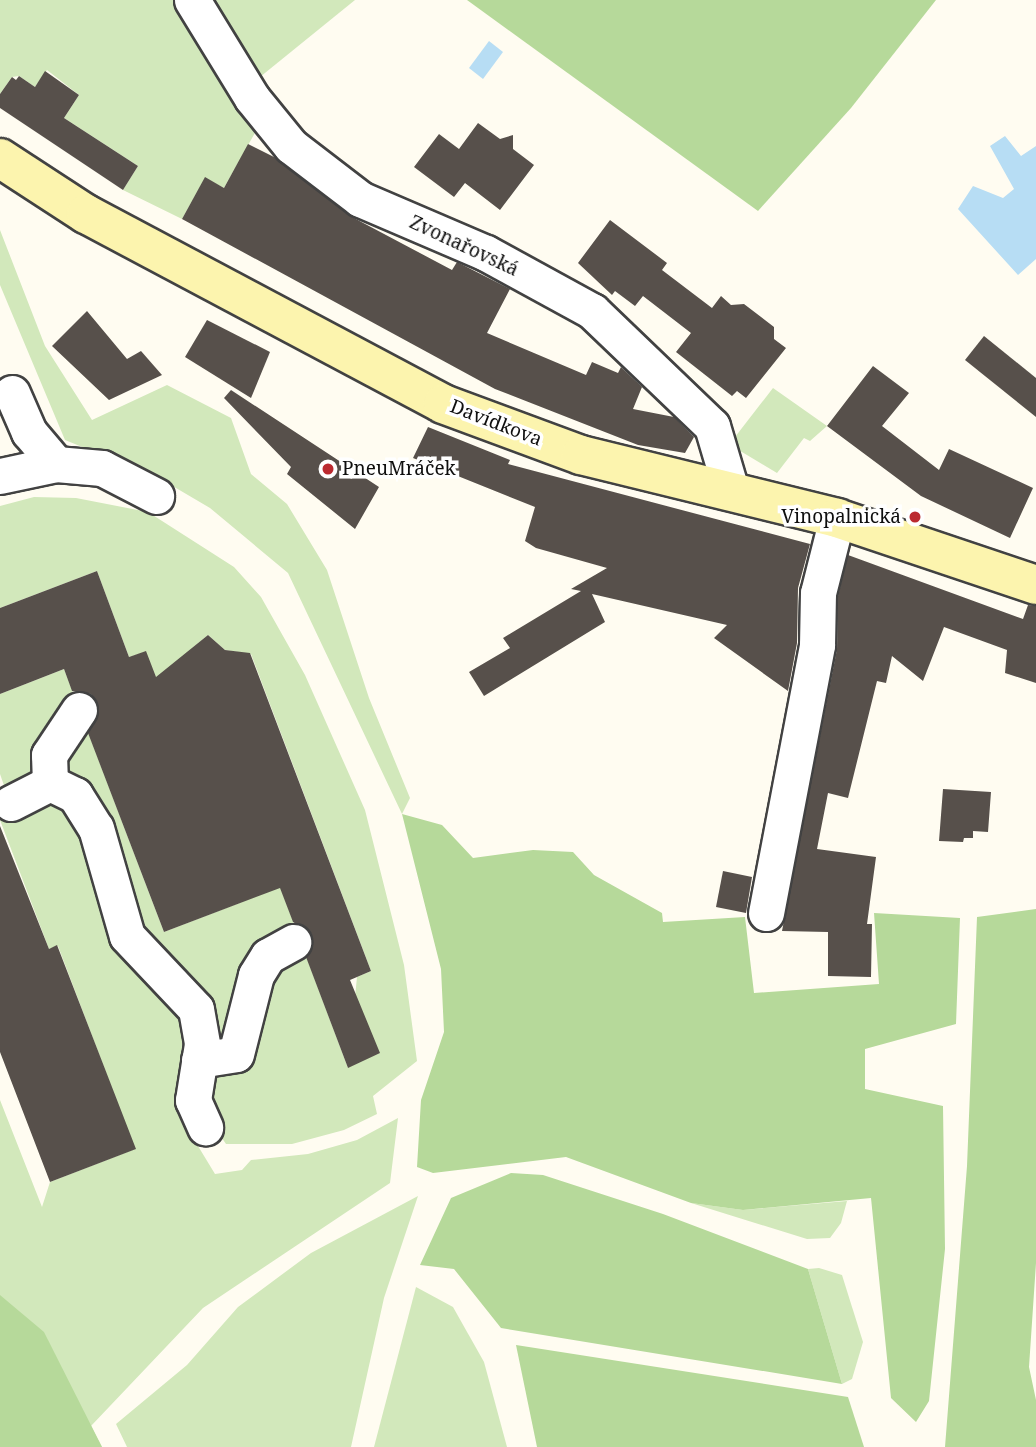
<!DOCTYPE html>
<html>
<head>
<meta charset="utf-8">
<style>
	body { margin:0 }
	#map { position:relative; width:1036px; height:1447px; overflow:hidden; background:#fffcf1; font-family:"Noto Serif",serif }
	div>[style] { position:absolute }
	.green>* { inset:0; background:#d2e8bb }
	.forest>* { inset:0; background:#b6d99a }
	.water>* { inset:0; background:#b7ddf4 }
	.building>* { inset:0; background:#57504b }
	.roads { filter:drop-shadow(2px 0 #424242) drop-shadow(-2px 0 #424242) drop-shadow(0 2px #424242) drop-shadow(0 -2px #424242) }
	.street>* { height:35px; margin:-17.5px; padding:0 17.5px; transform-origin:17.5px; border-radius:17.5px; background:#fff }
	.secondary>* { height:38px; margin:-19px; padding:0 19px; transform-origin:19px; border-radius:19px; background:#fcf4ae }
	.dots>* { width:19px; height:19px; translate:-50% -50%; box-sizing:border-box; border:4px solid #fff; border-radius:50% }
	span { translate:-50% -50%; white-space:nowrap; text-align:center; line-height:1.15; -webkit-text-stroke:7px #fff; paint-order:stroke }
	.street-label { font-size:19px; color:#0f0f0f }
	.poi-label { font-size:19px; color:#0f0f0f }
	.left { translate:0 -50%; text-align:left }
	.right { translate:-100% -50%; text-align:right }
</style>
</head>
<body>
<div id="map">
	<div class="green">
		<div style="clip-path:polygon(0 0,182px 0,261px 122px,224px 188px,205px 178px,182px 219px,123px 190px,138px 166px,64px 118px,79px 95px,47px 70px,35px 87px,19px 76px,12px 77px,0 94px)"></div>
		<div style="clip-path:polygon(211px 0,355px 0,260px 77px)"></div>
		<div style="clip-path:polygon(0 230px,45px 346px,92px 420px,167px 385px,231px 418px,251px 474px,287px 504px,327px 570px,369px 698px,410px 798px,402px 814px,288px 573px,210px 508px,159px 478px,65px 440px,0 285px)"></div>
		<div style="clip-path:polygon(773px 388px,827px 426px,810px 441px,804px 438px,777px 473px,737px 449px,735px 437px)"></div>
		<div style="clip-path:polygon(evenodd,34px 497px,76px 498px,148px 512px,234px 567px,261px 597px,305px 675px,365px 810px,404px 965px,417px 1061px,373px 1096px,377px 1114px,344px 1130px,292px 1144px,226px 1144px,216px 1129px,198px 1146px,215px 1174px,242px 1170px,251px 1160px,308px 1154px,357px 1140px,398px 1118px,390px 1183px,203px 1308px,91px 1426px,102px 1447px,0 1447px,0 1100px,42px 1207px,50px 1182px,135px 1149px,58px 946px,49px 949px,0 820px,8px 817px,8px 797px,0 774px,0 694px,64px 669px,164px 932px,242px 902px,145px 652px,129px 657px,97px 571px,0 608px,0 506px,34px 497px,208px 635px,225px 650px,251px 654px,371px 971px,357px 977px,348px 1068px,191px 649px,208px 635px)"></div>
		<div style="clip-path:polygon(418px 1196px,384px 1298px,351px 1447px,127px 1447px,116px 1424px,187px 1365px,238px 1307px,311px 1253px)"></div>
		<div style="clip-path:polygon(847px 1201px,841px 1223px,830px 1238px,807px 1239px,691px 1203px,743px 1210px)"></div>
		<div style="clip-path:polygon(819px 1268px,842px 1275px,863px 1342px,852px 1379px,842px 1384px,808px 1269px)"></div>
		<div style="clip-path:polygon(416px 1287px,453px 1307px,484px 1362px,507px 1447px,374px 1447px)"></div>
	</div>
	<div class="forest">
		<div style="clip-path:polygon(467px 0,936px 0,851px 108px,758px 211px)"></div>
		<div style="clip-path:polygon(402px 814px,442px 825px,473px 858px,533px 850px,573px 852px,594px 875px,662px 913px,663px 922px,745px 917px,754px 993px,879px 984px,874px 913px,960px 918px,956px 1024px,865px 1049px,865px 1089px,943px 1106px,945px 1249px,929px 1401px,916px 1422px,891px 1398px,871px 1198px,743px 1210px,691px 1203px,566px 1157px,433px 1173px,417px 1167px,421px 1100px,444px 1032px,441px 969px)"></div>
		<div style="clip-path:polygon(1036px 909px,1036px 1263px,1029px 1367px,1036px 1400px,1036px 1447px,945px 1447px,967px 1166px,977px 917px)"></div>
		<div style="clip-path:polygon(511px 1173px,543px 1175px,663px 1214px,808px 1269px,842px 1384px,501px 1328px,454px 1269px,420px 1265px,451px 1198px)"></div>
		<div style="clip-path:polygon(0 1295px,44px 1332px,102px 1447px,0 1447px)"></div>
		<div style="clip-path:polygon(516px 1345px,848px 1397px,864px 1447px,537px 1447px)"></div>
	</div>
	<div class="water">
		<div style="clip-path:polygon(489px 41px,503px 52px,483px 79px,469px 68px)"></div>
		<div style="clip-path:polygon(1005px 136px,1021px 156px,1036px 146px,1036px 259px,1018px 275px,958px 209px,973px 186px,1003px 198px,1014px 189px,990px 146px)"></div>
	</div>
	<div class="building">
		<div style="clip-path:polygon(45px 71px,79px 95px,64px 118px,138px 166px,123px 190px,0 108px,0 94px,12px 77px,16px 80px,19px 76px,35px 87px)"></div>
		<div style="clip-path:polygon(478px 123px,500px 139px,513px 135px,513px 149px,534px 165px,500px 210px,465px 183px,454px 197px,414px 167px,439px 134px,459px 149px)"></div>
		<div style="clip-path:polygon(248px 144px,274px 157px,352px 217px,452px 270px,457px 262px,510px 289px,487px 333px,586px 375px,592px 362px,618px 373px,621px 367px,642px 387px,633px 409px,674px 417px,694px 437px,685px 453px,638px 445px,495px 389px,182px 219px,205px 177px,224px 188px)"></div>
		<div style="clip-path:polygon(610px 220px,667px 263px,662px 270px,712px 308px,721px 296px,731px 305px,744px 304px,774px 327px,774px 339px,786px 348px,746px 398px,737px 391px,732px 396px,676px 352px,691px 333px,643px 296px,635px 306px,615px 291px,612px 295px,578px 263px)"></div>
		<div style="clip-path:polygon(87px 311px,127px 359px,141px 351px,162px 375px,109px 400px,52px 346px)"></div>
		<div style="clip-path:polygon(207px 320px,270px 352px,251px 398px,185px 357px)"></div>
		<div style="clip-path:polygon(984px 336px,1036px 378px,1036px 417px,965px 360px)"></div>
		<div style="clip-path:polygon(873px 366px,909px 393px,882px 426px,939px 470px,949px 449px,1033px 488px,1010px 538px,921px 496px,827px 426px)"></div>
		<div style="clip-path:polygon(231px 390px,379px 487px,355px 529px,287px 474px,291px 467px,224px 398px)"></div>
		<div style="clip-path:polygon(428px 427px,510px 460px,508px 464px,810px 544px,798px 588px,797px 643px,788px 691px,714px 638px,727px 625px,592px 594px,605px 622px,484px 696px,469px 672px,510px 648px,503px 638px,581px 591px,571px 589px,607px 568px,536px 548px,525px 541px,535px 507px,413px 458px)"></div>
		<div style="clip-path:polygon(848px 555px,1023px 619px,1028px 605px,1036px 606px,1036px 683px,1005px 673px,1007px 650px,944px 627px,923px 681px,892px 656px,886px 683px,877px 681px,848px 798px,828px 793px,817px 849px,876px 857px,867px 924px,872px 924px,871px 977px,828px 976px,828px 932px,782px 931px,837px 649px,838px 596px)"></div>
		<div style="clip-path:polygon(97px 571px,129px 657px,146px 651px,156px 677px,208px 635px,225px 650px,250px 653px,371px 971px,350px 980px,380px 1053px,348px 1068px,306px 957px,313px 943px,311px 933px,293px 922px,280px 888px,164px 932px,88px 733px,99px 712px,91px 694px,72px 691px,64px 669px,0 694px,0 608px)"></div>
		<div style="clip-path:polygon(943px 789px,991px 792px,988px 832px,973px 831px,973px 838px,964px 838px,963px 842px,939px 841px)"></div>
		<div style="clip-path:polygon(0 826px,49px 949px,57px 945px,136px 1149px,50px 1182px,0 1052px)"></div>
		<div style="clip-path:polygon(723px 871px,752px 877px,746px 913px,716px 907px)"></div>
	</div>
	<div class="roads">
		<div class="street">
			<div style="left:192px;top:0;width:115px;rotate:58.5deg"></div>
			<div style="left:252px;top:98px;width:62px;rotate:50.9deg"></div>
			<div style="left:291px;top:146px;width:87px;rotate:37.5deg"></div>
			<div style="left:360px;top:199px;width:137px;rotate:23.2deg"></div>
			<div style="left:486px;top:253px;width:121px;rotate:28.7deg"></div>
			<div style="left:592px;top:311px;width:166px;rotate:43.8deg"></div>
			<div style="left:712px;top:426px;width:67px;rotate:73.5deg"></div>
			<div style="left:12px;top:393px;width:43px;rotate:66.4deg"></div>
			<div style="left:29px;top:432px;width:42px;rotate:49.8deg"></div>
			<div style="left:0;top:476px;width:57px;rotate:-12.1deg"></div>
			<div style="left:56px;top:464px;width:46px;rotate:5deg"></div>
			<div style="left:102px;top:468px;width:61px;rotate:27.4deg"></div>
			<div style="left:50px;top:783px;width:28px;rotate:-92deg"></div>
			<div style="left:49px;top:755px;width:54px;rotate:-56.3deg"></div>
			<div style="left:11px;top:803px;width:44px;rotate:-27.1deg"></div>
			<div style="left:50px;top:783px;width:28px;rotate:26deg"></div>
			<div style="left:75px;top:795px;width:39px;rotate:58deg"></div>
			<div style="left:96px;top:828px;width:112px;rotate:74deg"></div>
			<div style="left:127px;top:936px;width:100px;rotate:46.6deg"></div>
			<div style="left:196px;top:1009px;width:36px;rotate:80deg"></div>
			<div style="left:202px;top:1044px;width:57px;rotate:99.1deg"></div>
			<div style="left:193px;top:1100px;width:30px;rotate:66deg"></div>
			<div style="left:766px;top:913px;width:273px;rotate:-79.2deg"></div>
			<div style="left:817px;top:645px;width:52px;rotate:-88.9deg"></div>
			<div style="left:818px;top:593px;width:77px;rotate:-75.8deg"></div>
			<div style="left:199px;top:1060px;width:37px;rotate:-9deg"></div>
			<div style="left:236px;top:1054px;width:81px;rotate:-75.8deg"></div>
			<div style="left:256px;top:975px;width:22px;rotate:-58deg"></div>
			<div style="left:268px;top:956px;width:29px;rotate:-29deg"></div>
		</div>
		<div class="secondary">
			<div style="left:0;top:158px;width:103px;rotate:33.1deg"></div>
			<div style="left:86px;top:214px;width:404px;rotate:28deg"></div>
			<div style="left:443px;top:404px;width:147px;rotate:20.3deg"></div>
			<div style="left:581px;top:455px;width:264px;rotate:13.8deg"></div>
			<div style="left:837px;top:518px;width:210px;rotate:18.6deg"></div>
		</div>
	</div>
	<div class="dots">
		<div style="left:328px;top:469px;background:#bb2a30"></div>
		<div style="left:915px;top:517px;background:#bb2a30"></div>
	</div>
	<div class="street-label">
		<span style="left:464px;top:246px;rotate:25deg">Zvonařovská</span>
		<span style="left:496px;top:423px;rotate:21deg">Davídkova</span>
	</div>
	<div class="poi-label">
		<span class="left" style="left:342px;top:469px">PneuMráček</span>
		<span class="right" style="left:901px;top:517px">Vinopalnická</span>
	</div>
</div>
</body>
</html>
